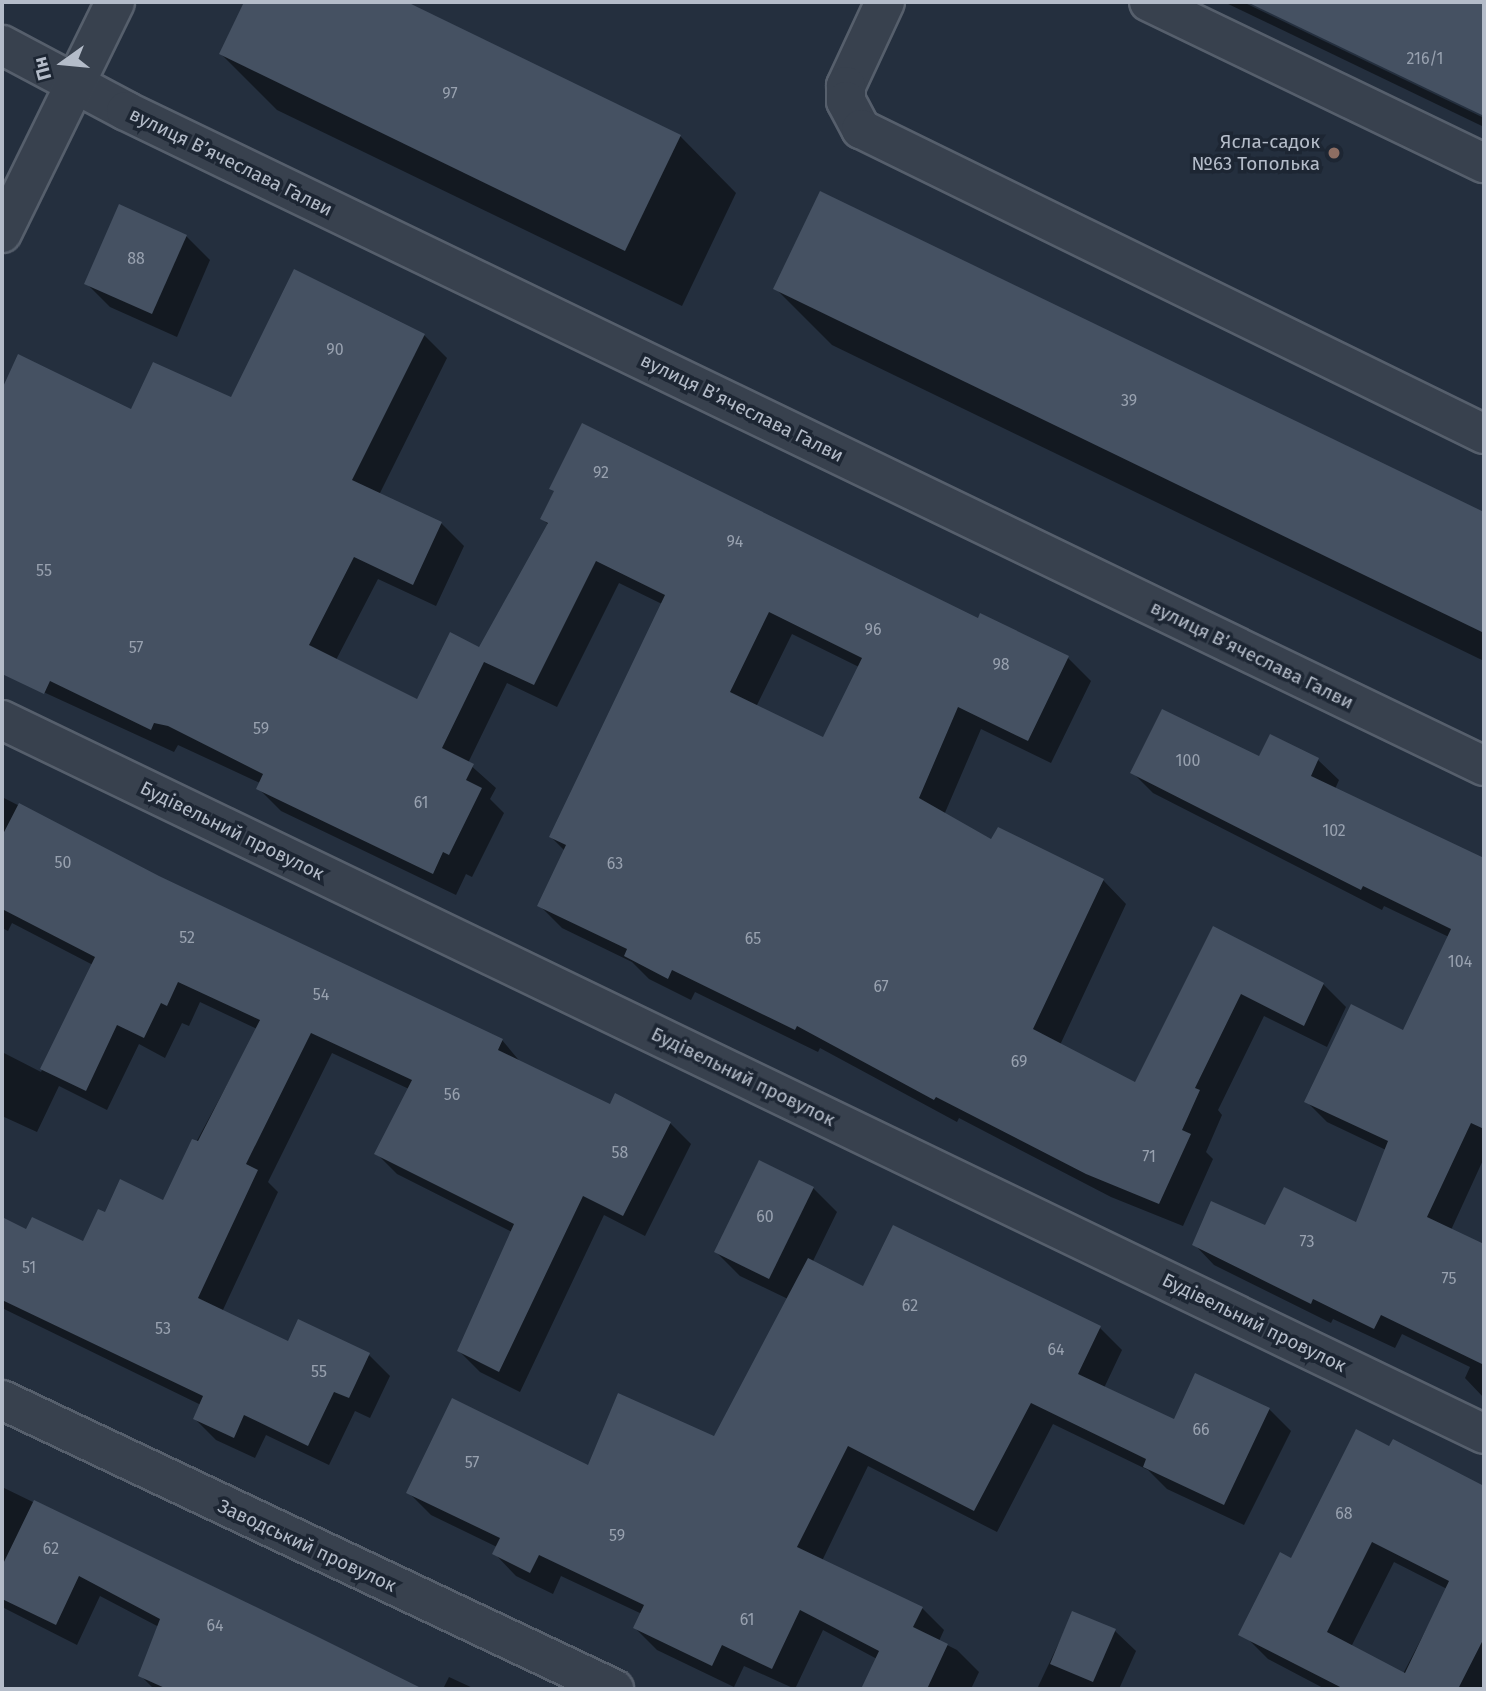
<!DOCTYPE html>
<html>
<head>
<meta charset="utf-8">
<style>
	body { margin:0 }
	#map { position:relative; width:1486px; height:1691px; overflow:hidden; background:#242f3e; font-family:"Fira Sans",sans-serif }
	div>[style] { position:absolute }
	.shadow>* { inset:0; background:#0007 }
	.building>* { inset:0; background:#455162 }
	.roads { filter:drop-shadow(2px 0 #565f6c) drop-shadow(-2px 0 #565f6c) drop-shadow(0 2px #565f6c) drop-shadow(0 -2px #565f6c) }
	.minor>* { height:38px; margin:-19px; padding:0 19px; transform-origin:19px; border-radius:19px; background:#38414e }
	.dots>* { width:19px; height:19px; translate:-50% -50%; box-sizing:border-box; border:4px solid #1d2633; border-radius:50% }
	span { translate:-50% -50%; white-space:nowrap; text-align:center; line-height:1.15; -webkit-text-stroke:7px #1d2633; paint-order:stroke }
	.number-label { font-size:16px; color:#98a1af }
	.number-label span { -webkit-text-stroke-width:0 }
	.poi-label { font-size:19px; color:#b4bcc9 }
	.right { translate:-100% -50%; text-align:right }
	.street-label { font-size:19px; color:#b4bcc9 }
	.frame { position:absolute; inset:0; border:4px solid #b4bcc9; pointer-events:none }
	.north { position:absolute; left:28px; top:28px; width:70px; height:70px; -webkit-text-stroke:5px #1d2633; paint-order:stroke; rotate:255deg; font-size:19px; font-weight:700; line-height:28px; text-align:center; color:#b4bcc9 }
	.north::after { content:''; display:block; margin:auto; width:24px; height:32px; background:#b4bcc9; clip-path:polygon(50% 0,100% 100%,50% 72%,0 100%) }
</style>
</head>
<body>
<div id="map">
	<div class="shadow">
		<div style="clip-path:polygon(246px 2px,403px 2px,680px 136px,736px 193px,682px 306px,277px 110px,221px 54px)"></div>
		<div style="clip-path:polygon(1224px 2px,1243px 2px,1484px 118px,1484px 127px)"></div>
		<div style="clip-path:polygon(1251px 2px,1484px 2px,1484px 114px)"></div>
		<div style="clip-path:polygon(821px 193px,1484px 514px,1484px 661px,832px 345px,775px 288px)"></div>
		<div style="clip-path:polygon(186px 236px,210px 260px,177px 337px,110px 307px,86px 283px)"></div>
		<div style="clip-path:polygon(evenodd,424px 335px,447px 358px,379px 495px,441px 523px,464px 546px,436px 606px,378px 579px,336px 660px,417px 702px,480px 650px,549px 525px,542px 519px,978px 621px,1068px 658px,1091px 681px,1051px 763px,981px 729px,944px 815px,992px 842px,1103px 880px,1126px 904px,1060px 1045px,1136px 1085px,1213px 928px,1323px 984px,1346px 1007px,1327px 1047px,1264px 1016px,1218px 1110px,1222px 1115px,1206px 1152px,1213px 1159px,1183px 1226px,1111px 1197px,959px 1118px,957px 1122px,820px 1048px,818px 1052px,695px 992px,691px 1000px,649px 979px,632px 962px,562px 928px,539px 905px,565px 851px,551px 837px,662px 604px,619px 583px,557px 707px,507px 683px,468px 763px,496px 788px,490px 799px,504px 813px,472px 877px,466px 874px,456px 895px,281px 811px,258px 788px,260px 783px,178px 745px,174px 752px,2px 673px,2px 393px,18px 357px,132px 411px,231px 399px,424px 335px,792px 634px,859px 667px,824px 739px,756px 707px,792px 634px)"></div>
		<div style="clip-path:polygon(1271px 736px,1318px 760px,1339px 780px,1335px 789px,1484px 863px,1484px 1158px,1451px 1230px,1484px 1246px,1484px 1398px,1465px 1378px,1470px 1367px,1402px 1334px,1395px 1348px,1333px 1319px,1331px 1323px,1214px 1265px,1194px 1244px,1266px 1227px,1357px 1224px,1386px 1150px,1327px 1122px,1306px 1101px,1404px 1033px,1449px 937px,1384px 906px,1382px 910px,1153px 793px,1132px 772px,1260px 758px)"></div>
		<div style="clip-path:polygon(2px 797px,158px 877px,502px 1040px,522px 1064px,611px 1106px,670px 1123px,691px 1144px,645px 1236px,604px 1215px,520px 1392px,480px 1372px,459px 1351px,512px 1232px,397px 1174px,376px 1153px,409px 1089px,332px 1053px,268px 1182px,278px 1192px,222px 1312px,289px 1343px,369px 1355px,390px 1376px,370px 1418px,355px 1411px,329px 1465px,266px 1435px,255px 1458px,216px 1440px,195px 1419px,201px 1405px,2px 1308px,2px 1218px,27px 1231px,84px 1243px,106px 1214px,164px 1202px,257px 1029px,200px 1002px,189px 1026px,182px 1023px,165px 1058px,139px 1044px,107px 1110px,59px 1086px,37px 1132px,2px 1116px,2px 1052px,41px 1072px,93px 965px,12px 923px,8px 931px,2px 928px)"></div>
		<div style="clip-path:polygon(813px 1188px,837px 1212px,812px 1263px,864px 1288px,1100px 1328px,1122px 1350px,1104px 1388px,1174px 1422px,1269px 1409px,1291px 1431px,1244px 1525px,1167px 1489px,1148px 1470px,1053px 1424px,997px 1532px,868px 1466px,822px 1561px,922px 1608px,944px 1630px,939px 1641px,957px 1650px,979px 1672px,971px 1689px,863px 1689px,877px 1659px,823px 1630px,795px 1689px,744px 1666px,734px 1687px,657px 1650px,635px 1628px,642px 1614px,561px 1576px,553px 1594px,516px 1576px,494px 1553px,497px 1547px,431px 1515px,409px 1493px,589px 1467px,715px 1438px,788px 1299px,740px 1276px,716px 1252px)"></div>
		<div style="clip-path:polygon(evenodd,1393px 1442px,1484px 1487px,1484px 1689px,1325px 1689px,1268px 1659px,1247px 1638px,1292px 1560px,1393px 1442px,1394px 1562px,1447px 1589px,1403px 1674px,1351px 1647px,1394px 1562px)"></div>
		<div style="clip-path:polygon(2px 1487px,418px 1689px,154px 1689px,140px 1675px,159px 1627px,100px 1596px,77px 1645px,2px 1607px)"></div>
		<div style="clip-path:polygon(1073px 1613px,1115px 1631px,1136px 1651px,1119px 1689px,1037px 1689px)"></div>
		<div style="clip-path:polygon(449px 1677px,475px 1689px,443px 1689px)"></div>
	</div>
	<div class="building">
		<div style="clip-path:polygon(244px 2px,407px 2px,681px 135px,625px 251px,219px 54px)"></div>
		<div style="clip-path:polygon(1247px 2px,1484px 2px,1484px 116px)"></div>
		<div style="clip-path:polygon(820px 191px,1484px 512px,1484px 633px,773px 289px)"></div>
		<div style="clip-path:polygon(119px 204px,187px 235px,152px 314px,84px 284px)"></div>
		<div style="clip-path:polygon(evenodd,294px 269px,425px 334px,352px 480px,442px 522px,413px 585px,354px 557px,309px 645px,417px 699px,450px 632px,479px 647px,548px 523px,540px 519px,554px 491px,549px 489px,582px 423px,978px 618px,980px 613px,1069px 656px,1028px 741px,958px 707px,919px 798px,991px 839px,998px 827px,1104px 879px,1033px 1029px,1135px 1082px,1213px 926px,1324px 983px,1304px 1026px,1241px 994px,1195px 1088px,1200px 1090px,1182px 1130px,1191px 1134px,1159px 1204px,1086px 1174px,936px 1097px,934px 1100px,797px 1026px,795px 1030px,672px 970px,668px 979px,624px 956px,627px 949px,537px 906px,566px 845px,549px 837px,665px 595px,596px 561px,534px 685px,484px 662px,442px 748px,474px 764px,466px 780px,482px 788px,449px 855px,443px 852px,433px 874px,256px 789px,263px 774px,168px 726px,154px 723px,151px 730px,50px 681px,44px 694px,2px 674px,2px 389px,18px 354px,131px 409px,153px 362px,231px 397px,294px 269px,769px 612px,862px 658px,823px 737px,730px 692px,769px 612px)"></div>
		<div style="clip-path:polygon(1162px 709px,1259px 756px,1270px 734px,1319px 758px,1311px 776px,1484px 858px,1484px 1129px,1471px 1123px,1427px 1217px,1484px 1244px,1484px 1365px,1381px 1315px,1374px 1329px,1313px 1299px,1311px 1304px,1192px 1245px,1211px 1201px,1265px 1225px,1284px 1187px,1356px 1222px,1388px 1141px,1304px 1102px,1351px 1004px,1403px 1030px,1451px 929px,1363px 886px,1361px 890px,1130px 773px)"></div>
		<div style="clip-path:polygon(19px 803px,159px 876px,503px 1039px,498px 1050px,610px 1104px,615px 1093px,671px 1122px,623px 1216px,583px 1196px,499px 1372px,457px 1351px,514px 1224px,374px 1154px,412px 1080px,311px 1033px,246px 1164px,258px 1170px,198px 1298px,288px 1341px,298px 1319px,370px 1353px,349px 1398px,334px 1392px,308px 1446px,244px 1415px,234px 1438px,193px 1419px,203px 1396px,2px 1300px,2px 1217px,26px 1229px,32px 1217px,83px 1241px,98px 1209px,105px 1212px,120px 1179px,163px 1200px,192px 1139px,198px 1141px,260px 1020px,178px 982px,167px 1006px,161px 1003px,144px 1038px,117px 1025px,86px 1091px,40px 1069px,95px 957px,2px 909px,2px 836px)"></div>
		<div style="clip-path:polygon(759px 1160px,814px 1187px,769px 1279px,714px 1252px)"></div>
		<div style="clip-path:polygon(893px 1225px,1101px 1326px,1078px 1374px,1174px 1419px,1195px 1373px,1270px 1408px,1224px 1505px,1143px 1467px,1146px 1459px,1031px 1403px,974px 1511px,848px 1446px,797px 1547px,923px 1607px,913px 1627px,948px 1644px,927px 1689px,861px 1689px,879px 1651px,800px 1610px,772px 1669px,722px 1645px,712px 1666px,633px 1628px,644px 1605px,539px 1555px,530px 1573px,492px 1554px,500px 1538px,406px 1493px,452px 1398px,588px 1465px,618px 1393px,714px 1436px,808px 1258px,863px 1286px)"></div>
		<div style="clip-path:polygon(evenodd,1356px 1429px,1389px 1446px,1393px 1439px,1484px 1486px,1484px 1638px,1458px 1689px,1344px 1689px,1238px 1635px,1280px 1552px,1291px 1558px,1356px 1429px,1372px 1542px,1449px 1581px,1405px 1673px,1327px 1632px,1372px 1542px)"></div>
		<div style="clip-path:polygon(34px 1500px,314px 1635px,423px 1689px,167px 1689px,138px 1676px,160px 1619px,79px 1576px,56px 1625px,2px 1599px,2px 1566px)"></div>
		<div style="clip-path:polygon(1072px 1611px,1116px 1629px,1093px 1682px,1050px 1664px)"></div>
	</div>
	<div class="roads">
		<div class="minor">
			<div style="left:885px;top:2px;width:93px;rotate:114.9deg"></div>
			<div style="left:846px;top:86px;width:15px;rotate:90deg"></div>
			<div style="left:846px;top:101px;width:32px;rotate:62deg"></div>
			<div style="left:861px;top:129px;width:694px;rotate:26.08deg"></div>
			<div style="left:1149px;top:2px;width:372px;rotate:25.7deg"></div>
			<div style="left:2px;top:45px;width:140px;rotate:28deg"></div>
			<div style="left:126px;top:111px;width:1508px;rotate:25.75deg"></div>
			<div style="left:2px;top:233px;width:257px;rotate:-63.9deg"></div>
			<div style="left:2px;top:720px;width:1645px;rotate:25.72deg"></div>
			<div style="left:2px;top:1400px;width:677px;rotate:25.28deg"></div>
		</div>
	</div>
	<div class="dots">
		<div style="left:1334px;top:153px;background:#8d6e63"></div>
	</div>
	<div class="number-label">
		<span style="left:1425px;top:59px">216/1</span>
		<span style="left:450px;top:94px">97</span>
		<span style="left:136px;top:259px">88</span>
		<span style="left:335px;top:350px">90</span>
		<span style="left:1129px;top:401px">39</span>
		<span style="left:601px;top:473px">92</span>
		<span style="left:735px;top:542px">94</span>
		<span style="left:44px;top:571px">55</span>
		<span style="left:873px;top:630px">96</span>
		<span style="left:136px;top:648px">57</span>
		<span style="left:1001px;top:665px">98</span>
		<span style="left:261px;top:729px">59</span>
		<span style="left:1188px;top:761px">100</span>
		<span style="left:421px;top:803px">61</span>
		<span style="left:1334px;top:831px">102</span>
		<span style="left:63px;top:863px">50</span>
		<span style="left:615px;top:864px">63</span>
		<span style="left:187px;top:938px">52</span>
		<span style="left:753px;top:939px">65</span>
		<span style="left:1460px;top:962px">104</span>
		<span style="left:881px;top:987px">67</span>
		<span style="left:321px;top:995px">54</span>
		<span style="left:1019px;top:1062px">69</span>
		<span style="left:452px;top:1095px">56</span>
		<span style="left:620px;top:1153px">58</span>
		<span style="left:1149px;top:1157px">71</span>
		<span style="left:765px;top:1217px">60</span>
		<span style="left:1307px;top:1242px">73</span>
		<span style="left:29px;top:1268px">51</span>
		<span style="left:1449px;top:1279px">75</span>
		<span style="left:910px;top:1306px">62</span>
		<span style="left:163px;top:1329px">53</span>
		<span style="left:1056px;top:1350px">64</span>
		<span style="left:319px;top:1372px">55</span>
		<span style="left:1201px;top:1430px">66</span>
		<span style="left:472px;top:1463px">57</span>
		<span style="left:1344px;top:1514px">68</span>
		<span style="left:617px;top:1536px">59</span>
		<span style="left:51px;top:1549px">62</span>
		<span style="left:747px;top:1620px">61</span>
		<span style="left:215px;top:1626px">64</span>
	</div>
	<div class="poi-label">
		<span class="right" style="left:1320px;top:153px">Ясла-садок<br>№63 Тополька</span>
	</div>
	<div class="street-label">
		<span style="left:231px;top:162px;rotate:26deg">вулиця Вʼячеслава Галви</span>
		<span style="left:742px;top:408px;rotate:26deg">вулиця Вʼячеслава Галви</span>
		<span style="left:1252px;top:655px;rotate:26deg">вулиця Вʼячеслава Галви</span>
		<span style="left:232px;top:831px;rotate:26deg">Будівельний провулок</span>
		<span style="left:743px;top:1077px;rotate:26deg">Будівельний провулок</span>
		<span style="left:1254px;top:1323px;rotate:26deg">Будівельний провулок</span>
		<span style="left:307px;top:1546px;rotate:25deg">Заводський провулок</span>
	</div>
	<div class="frame"></div>
	<div class="north">Пн</div>
</div>
</body>
</html>
